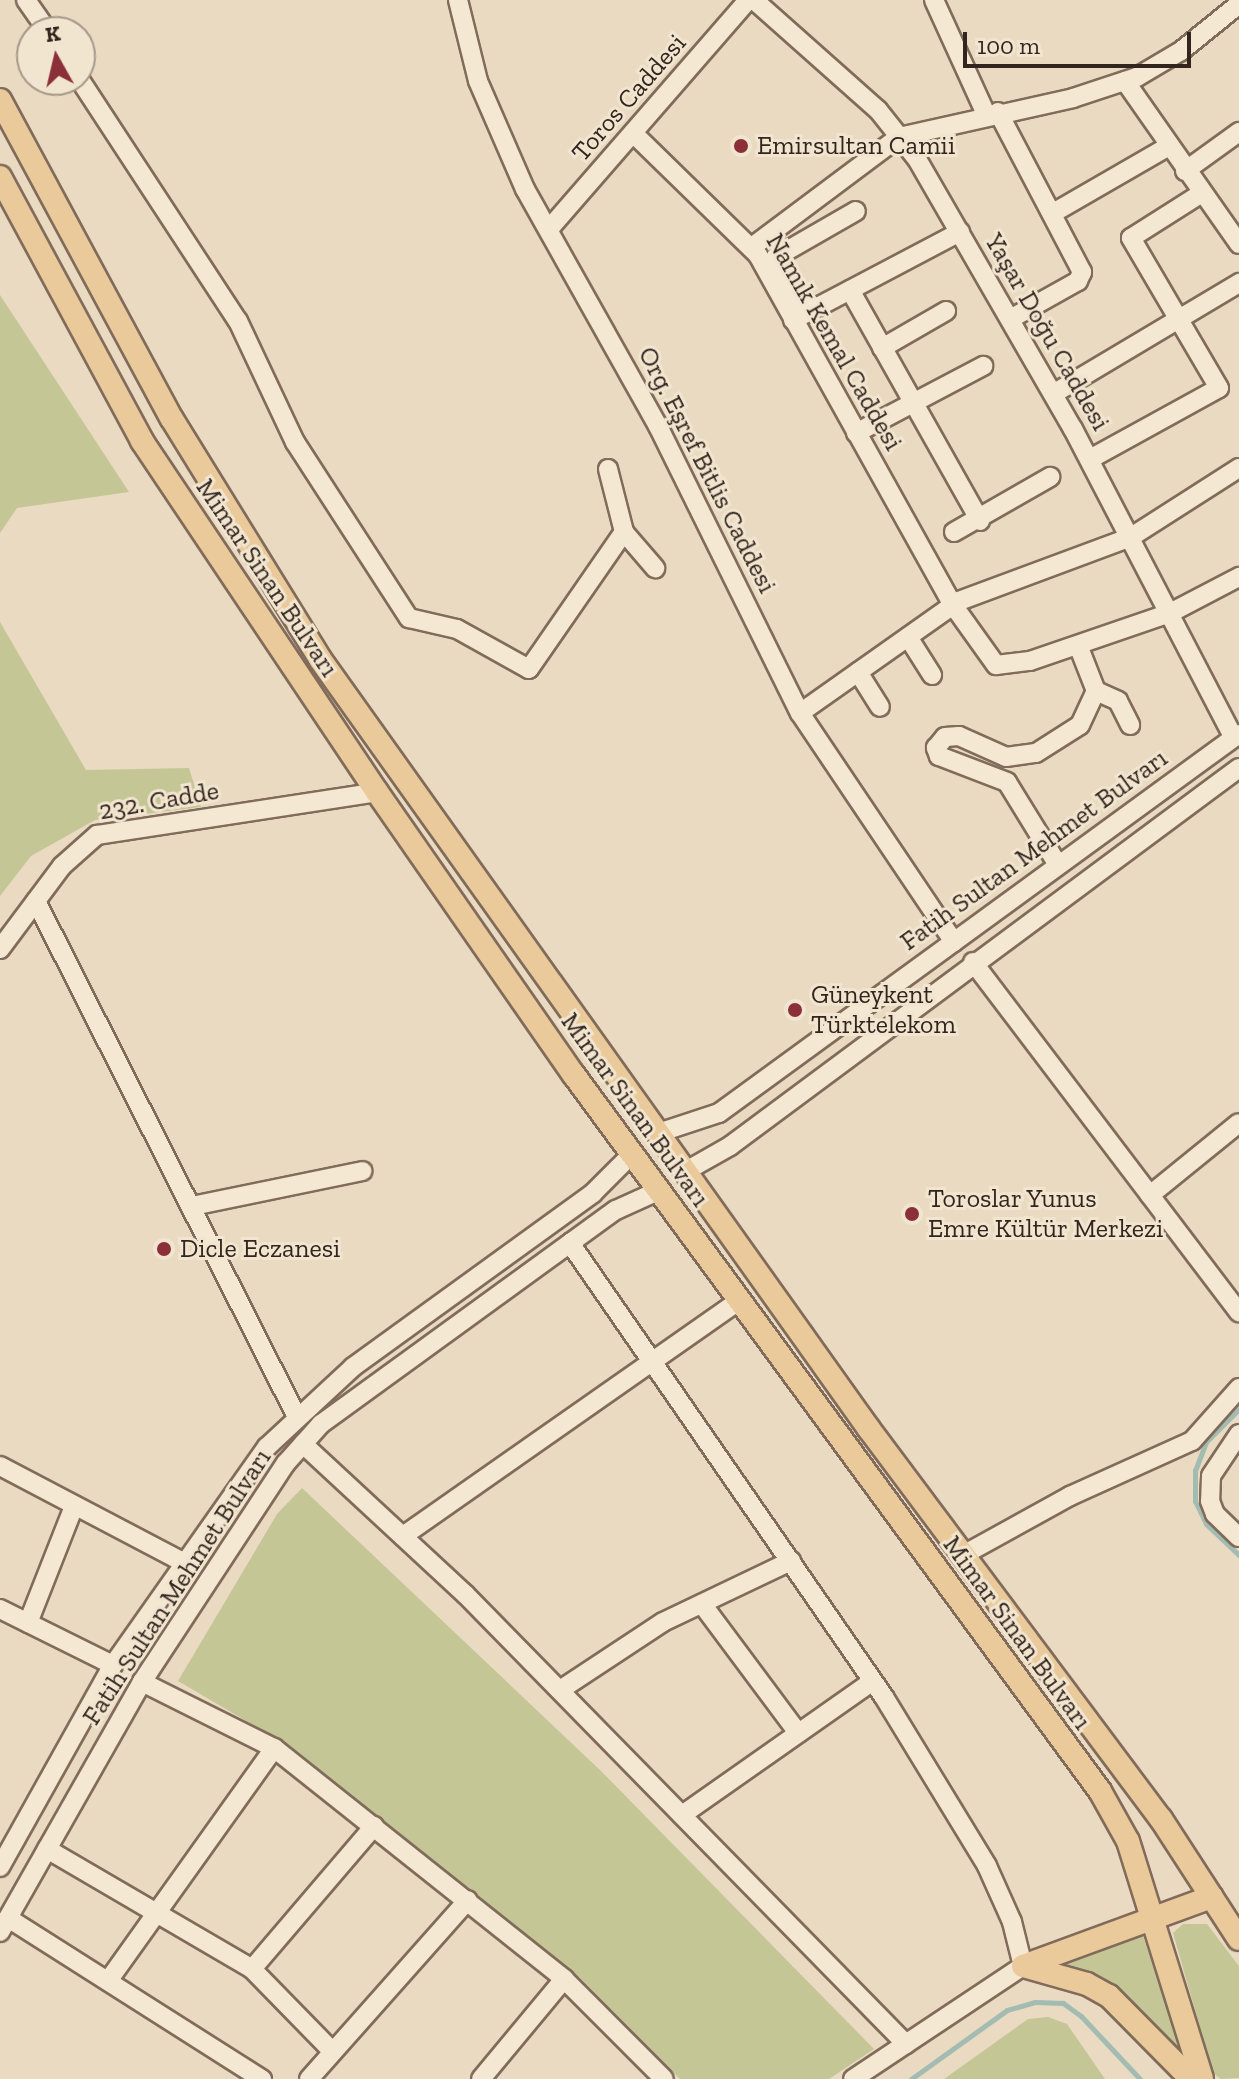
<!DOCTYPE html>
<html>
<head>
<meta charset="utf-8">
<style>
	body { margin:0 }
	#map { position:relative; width:1239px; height:2079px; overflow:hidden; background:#e9dac1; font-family:"Zilla Slab",serif }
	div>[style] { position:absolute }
	.green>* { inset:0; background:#c5c696 }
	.stream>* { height:5px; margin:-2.5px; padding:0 2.5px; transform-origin:2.5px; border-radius:2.5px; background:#a3bcb2 }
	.roads { filter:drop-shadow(2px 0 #816b5a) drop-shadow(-2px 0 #816b5a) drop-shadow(0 2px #816b5a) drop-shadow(0 -2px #816b5a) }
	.minor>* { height:18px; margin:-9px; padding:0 9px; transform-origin:9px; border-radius:9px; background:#f5e8d3 }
	.major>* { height:22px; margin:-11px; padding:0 11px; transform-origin:11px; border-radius:11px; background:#eaca9b }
	.dots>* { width:22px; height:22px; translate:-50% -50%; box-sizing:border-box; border:4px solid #f1e5d0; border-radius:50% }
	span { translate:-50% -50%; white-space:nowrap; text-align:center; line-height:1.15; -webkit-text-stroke:6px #f1e5d0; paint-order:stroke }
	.street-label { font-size:26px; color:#32251d }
	.poi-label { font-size:26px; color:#32251d }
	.left { translate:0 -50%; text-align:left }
	.north { position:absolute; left:16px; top:16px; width:80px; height:80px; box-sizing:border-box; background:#f1e5d0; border:2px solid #a59888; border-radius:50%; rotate:352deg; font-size:22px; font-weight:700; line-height:32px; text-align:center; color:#32251d }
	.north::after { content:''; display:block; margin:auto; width:28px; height:36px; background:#8b2f38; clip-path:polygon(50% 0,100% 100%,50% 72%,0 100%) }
	.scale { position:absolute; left:963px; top:32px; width:228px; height:36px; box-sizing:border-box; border:4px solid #32251d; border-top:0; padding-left:10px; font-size:24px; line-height:28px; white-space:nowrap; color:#32251d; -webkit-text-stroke:6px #f1e5d0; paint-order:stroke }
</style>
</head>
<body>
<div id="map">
	<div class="green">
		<div style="clip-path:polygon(0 295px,129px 492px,17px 508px,0 533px)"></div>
		<div style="clip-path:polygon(0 622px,86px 770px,189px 768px,201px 807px,95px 820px,31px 856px,0 896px)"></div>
		<div style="clip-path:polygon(302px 1488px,601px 1771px,874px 2049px,829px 2079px,680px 2079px,580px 1978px,292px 1748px,178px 1681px,277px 1514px)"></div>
		<div style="clip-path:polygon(1183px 1924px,1207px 1924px,1239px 1966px,1239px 2078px,1221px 2079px,1213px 2073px,1173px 1933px)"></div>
		<div style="clip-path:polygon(1140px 1927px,1183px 2054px,1117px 1988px,1052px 1962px)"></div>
		<div style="clip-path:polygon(1048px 2017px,1067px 2024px,1105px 2079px,944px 2079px,1028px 2019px)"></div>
	</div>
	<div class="stream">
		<div style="left:1239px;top:1409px;width:47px;rotate:135deg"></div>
		<div style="left:1206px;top:1442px;width:30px;rotate:111deg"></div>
		<div style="left:1195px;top:1470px;width:31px;rotate:90deg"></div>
		<div style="left:1195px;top:1501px;width:25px;rotate:64deg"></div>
		<div style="left:1206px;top:1524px;width:45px;rotate:43.2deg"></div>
		<div style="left:911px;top:2079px;width:118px;rotate:-35.7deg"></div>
		<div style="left:1007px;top:2010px;width:29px;rotate:-16deg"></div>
		<div style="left:1035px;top:2002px;width:28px;rotate:2deg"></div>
		<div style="left:1063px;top:2003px;width:22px;rotate:36deg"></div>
		<div style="left:1081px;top:2016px;width:86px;rotate:46.9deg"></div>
	</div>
	<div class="roads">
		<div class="minor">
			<div style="left:26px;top:0;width:39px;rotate:55deg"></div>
			<div style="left:458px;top:0;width:83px;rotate:76.1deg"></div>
			<div style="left:478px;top:81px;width:118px;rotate:66.5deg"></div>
			<div style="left:525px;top:189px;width:272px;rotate:60.7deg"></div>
			<div style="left:658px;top:426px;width:320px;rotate:63.7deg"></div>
			<div style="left:800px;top:713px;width:276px;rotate:56.1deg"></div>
			<div style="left:754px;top:0;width:166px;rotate:41.6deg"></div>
			<div style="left:878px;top:110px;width:63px;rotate:51.5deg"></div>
			<div style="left:917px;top:159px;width:312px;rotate:60deg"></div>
			<div style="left:1073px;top:429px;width:347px;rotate:62.5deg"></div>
			<div style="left:934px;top:0;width:125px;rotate:65.5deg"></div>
			<div style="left:80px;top:80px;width:288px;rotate:56.8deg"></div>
			<div style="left:238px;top:321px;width:134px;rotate:64.8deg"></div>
			<div style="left:295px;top:442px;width:210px;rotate:57.1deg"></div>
			<div style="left:409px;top:618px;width:49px;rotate:12.9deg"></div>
			<div style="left:457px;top:629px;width:82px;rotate:29.1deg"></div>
			<div style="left:529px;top:669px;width:167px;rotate:-55.3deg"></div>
			<div style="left:1125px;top:81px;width:199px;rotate:55deg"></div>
			<div style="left:998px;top:112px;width:181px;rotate:62.3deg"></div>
			<div style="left:1082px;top:272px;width:10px;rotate:114deg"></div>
			<div style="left:1078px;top:281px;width:78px;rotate:150.8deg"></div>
			<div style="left:634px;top:134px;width:173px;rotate:44.3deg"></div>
			<div style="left:758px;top:255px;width:401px;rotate:60.9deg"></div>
			<div style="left:953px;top:605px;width:74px;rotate:54.4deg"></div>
			<div style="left:996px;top:665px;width:34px;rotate:-7deg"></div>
			<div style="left:1030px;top:661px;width:148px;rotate:-18.9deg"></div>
			<div style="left:1170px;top:613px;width:78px;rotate:-27.6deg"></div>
			<div style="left:1185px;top:171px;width:67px;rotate:-35.8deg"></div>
			<div style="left:1053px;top:213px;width:134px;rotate:-30deg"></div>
			<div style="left:549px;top:229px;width:303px;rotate:-49deg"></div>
			<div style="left:752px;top:247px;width:184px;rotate:-36.8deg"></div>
			<div style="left:899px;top:137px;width:178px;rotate:-12.6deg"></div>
			<div style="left:1073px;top:98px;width:67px;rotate:-18.2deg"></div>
			<div style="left:1137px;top:77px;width:51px;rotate:-30.6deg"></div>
			<div style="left:1181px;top:51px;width:75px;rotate:-39deg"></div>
			<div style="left:850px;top:290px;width:265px;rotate:60.6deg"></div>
			<div style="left:808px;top:312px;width:64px;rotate:-120.2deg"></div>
			<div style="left:776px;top:257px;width:92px;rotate:-29.9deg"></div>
			<div style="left:793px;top:320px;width:189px;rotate:-27.8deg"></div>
			<div style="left:882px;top:348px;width:74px;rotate:-30deg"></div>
			<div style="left:1053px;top:394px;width:217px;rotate:-30.8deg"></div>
			<div style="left:856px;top:433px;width:144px;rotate:-27.8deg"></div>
			<div style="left:1090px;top:459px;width:147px;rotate:-28.8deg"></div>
			<div style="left:1219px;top:388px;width:174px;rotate:-120.4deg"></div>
			<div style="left:1131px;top:238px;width:84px;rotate:-32.4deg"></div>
			<div style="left:608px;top:469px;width:65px;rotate:75.7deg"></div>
			<div style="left:624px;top:532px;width:48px;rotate:49.3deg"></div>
			<div style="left:954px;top:532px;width:111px;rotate:-29.8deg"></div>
			<div style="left:908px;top:637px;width:45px;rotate:57.7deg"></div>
			<div style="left:858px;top:672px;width:41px;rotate:57.8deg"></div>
			<div style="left:1096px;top:691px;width:24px;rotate:24deg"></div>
			<div style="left:1118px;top:701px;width:27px;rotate:63deg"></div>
			<div style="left:800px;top:713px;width:194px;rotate:-35.2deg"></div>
			<div style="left:959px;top:601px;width:184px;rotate:-20.4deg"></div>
			<div style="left:1131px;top:537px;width:128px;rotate:-32.6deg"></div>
			<div style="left:1058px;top:865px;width:97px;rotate:-121.6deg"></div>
			<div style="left:1007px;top:782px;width:73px;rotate:-159.1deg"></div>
			<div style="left:939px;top:756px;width:9px;rotate:-111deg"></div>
			<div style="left:936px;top:748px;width:14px;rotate:-51deg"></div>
			<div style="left:945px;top:737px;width:14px;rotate:-4deg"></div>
			<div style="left:959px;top:736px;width:51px;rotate:24.1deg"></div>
			<div style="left:1006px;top:757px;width:30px;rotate:-8deg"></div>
			<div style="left:1036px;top:753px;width:52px;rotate:-32.5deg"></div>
			<div style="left:1080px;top:725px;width:38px;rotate:-65deg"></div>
			<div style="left:1096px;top:691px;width:49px;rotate:-111.4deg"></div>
			<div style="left:36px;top:901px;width:576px;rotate:63.17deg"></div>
			<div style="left:0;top:949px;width:104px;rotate:-53.2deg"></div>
			<div style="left:62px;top:866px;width:47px;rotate:-41.5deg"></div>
			<div style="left:97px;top:835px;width:283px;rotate:-8.7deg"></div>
			<div style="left:973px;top:962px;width:440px;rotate:52.8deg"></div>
			<div style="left:658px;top:1133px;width:64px;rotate:-18.2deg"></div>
			<div style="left:719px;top:1113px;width:643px;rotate:-36.09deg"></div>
			<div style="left:686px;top:1171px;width:51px;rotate:-29.6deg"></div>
			<div style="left:730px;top:1146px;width:634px;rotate:-36.6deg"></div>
			<div style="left:1150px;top:1195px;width:114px;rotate:-39deg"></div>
			<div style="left:192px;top:1206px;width:174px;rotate:-11.6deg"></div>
			<div style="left:570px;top:1243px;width:552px;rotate:55.33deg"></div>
			<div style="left:884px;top:1697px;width:198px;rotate:58.6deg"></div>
			<div style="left:987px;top:1866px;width:61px;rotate:65.9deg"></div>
			<div style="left:1012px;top:1922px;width:45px;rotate:76deg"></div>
			<div style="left:1023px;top:1966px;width:204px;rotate:146.4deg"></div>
			<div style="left:1239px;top:1434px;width:50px;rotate:123.7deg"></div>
			<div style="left:1211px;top:1476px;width:25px;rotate:92deg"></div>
			<div style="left:1210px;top:1501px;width:14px;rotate:69deg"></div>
			<div style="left:1215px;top:1514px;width:33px;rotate:44deg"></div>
			<div style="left:303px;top:1444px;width:221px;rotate:42.8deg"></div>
			<div style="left:465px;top:1594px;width:630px;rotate:45.58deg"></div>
			<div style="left:0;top:1466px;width:211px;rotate:27.7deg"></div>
			<div style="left:403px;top:1536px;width:410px;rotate:-35deg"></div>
			<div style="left:965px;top:1554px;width:120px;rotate:-28.9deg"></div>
			<div style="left:1070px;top:1496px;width:134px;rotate:-24.3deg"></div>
			<div style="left:1192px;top:1441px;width:71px;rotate:-48.4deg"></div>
			<div style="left:702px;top:1604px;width:161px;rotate:53.3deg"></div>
			<div style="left:0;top:1609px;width:126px;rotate:26.4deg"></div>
			<div style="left:28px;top:1623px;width:126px;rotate:-68.5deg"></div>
			<div style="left:142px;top:1682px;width:148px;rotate:26.6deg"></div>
			<div style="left:274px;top:1748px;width:371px;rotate:38.5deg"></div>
			<div style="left:564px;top:1979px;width:141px;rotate:45deg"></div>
			<div style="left:560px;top:1690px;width:123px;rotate:-33.4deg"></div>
			<div style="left:663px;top:1622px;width:142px;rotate:-25.5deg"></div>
			<div style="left:682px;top:1815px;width:233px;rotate:-35.1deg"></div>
			<div style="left:47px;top:1849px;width:238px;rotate:30.3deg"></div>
			<div style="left:252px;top:1969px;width:115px;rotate:45.7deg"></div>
			<div style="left:0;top:1867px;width:231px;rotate:-60.8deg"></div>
			<div style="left:113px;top:1665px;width:267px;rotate:-54.8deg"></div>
			<div style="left:267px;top:1447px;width:117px;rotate:-42.9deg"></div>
			<div style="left:353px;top:1367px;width:296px;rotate:-35.9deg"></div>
			<div style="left:593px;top:1193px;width:55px;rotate:-45deg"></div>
			<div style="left:8px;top:1918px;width:301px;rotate:32.4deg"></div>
			<div style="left:0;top:1932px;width:288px;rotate:-60.4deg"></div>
			<div style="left:142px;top:1682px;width:262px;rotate:-56.7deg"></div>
			<div style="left:286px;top:1463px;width:52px;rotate:-48.1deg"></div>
			<div style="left:321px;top:1424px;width:364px;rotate:-36deg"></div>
			<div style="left:616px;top:1210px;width:46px;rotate:-24.3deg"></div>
			<div style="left:252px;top:1969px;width:188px;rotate:-49.5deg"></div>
			<div style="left:108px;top:1981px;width:286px;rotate:-54.5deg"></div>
			<div style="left:309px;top:2079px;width:239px;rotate:-48.4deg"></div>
			<div style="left:481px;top:2079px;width:130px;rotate:-50.3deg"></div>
		</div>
		<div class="major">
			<div style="left:0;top:100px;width:362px;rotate:61.7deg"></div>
			<div style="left:172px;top:419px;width:282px;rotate:58.3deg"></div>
			<div style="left:320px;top:659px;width:946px;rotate:54.51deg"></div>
			<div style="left:869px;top:1429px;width:487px;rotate:53.2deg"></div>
			<div style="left:1161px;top:1819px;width:143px;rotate:57deg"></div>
			<div style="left:0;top:177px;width:300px;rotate:61.7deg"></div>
			<div style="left:142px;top:441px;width:422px;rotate:56.2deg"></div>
			<div style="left:377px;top:792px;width:345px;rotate:55.2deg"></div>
			<div style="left:574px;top:1075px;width:888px;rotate:53.7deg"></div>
			<div style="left:1100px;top:1791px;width:57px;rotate:60.8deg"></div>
			<div style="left:1128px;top:1841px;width:249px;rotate:72.7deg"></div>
			<div style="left:1023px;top:1966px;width:66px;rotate:15.7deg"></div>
			<div style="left:1087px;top:1984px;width:25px;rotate:29deg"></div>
			<div style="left:1109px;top:1996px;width:117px;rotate:45.3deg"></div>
			<div style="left:1023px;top:1966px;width:201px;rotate:-20.1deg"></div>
		</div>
	</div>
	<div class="dots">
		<div style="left:741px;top:146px;background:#8b2f38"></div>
		<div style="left:795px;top:1010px;background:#8b2f38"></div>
		<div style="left:912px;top:1214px;background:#8b2f38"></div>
		<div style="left:164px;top:1249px;background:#8b2f38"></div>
	</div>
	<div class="street-label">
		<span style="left:629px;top:98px;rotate:-49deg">Toros Caddesi</span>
		<span style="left:1047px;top:332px;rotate:60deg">Yaşar Doğu Caddesi</span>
		<span style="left:834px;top:342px;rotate:60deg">Namık Kemal Caddesi</span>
		<span style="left:707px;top:470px;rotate:63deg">Org. Eşref Bitlis Caddesi</span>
		<span style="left:267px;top:578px;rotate:56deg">Mimar Sinan Bulvarı</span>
		<span style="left:159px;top:801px;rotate:-10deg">232. Cadde</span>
		<span style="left:1034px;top:850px;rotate:-36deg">Fatih Sultan Mehmet Bulvarı</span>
		<span style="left:635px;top:1110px;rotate:54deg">Mimar Sinan Bulvarı</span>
		<span style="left:177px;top:1587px;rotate:-57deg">Fatih Sultan Mehmet Bulvarı</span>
		<span style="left:1017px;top:1633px;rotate:54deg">Mimar Sinan Bulvarı</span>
	</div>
	<div class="poi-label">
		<span class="left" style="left:757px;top:146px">Emirsultan Camii</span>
		<span class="left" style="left:811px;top:1010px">Güneykent<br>Türktelekom</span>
		<span class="left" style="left:928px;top:1214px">Toroslar Yunus<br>Emre Kültür Merkezi</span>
		<span class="left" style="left:180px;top:1249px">Dicle Eczanesi</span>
	</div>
	<div class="north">K</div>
	<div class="scale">100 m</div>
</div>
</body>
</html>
